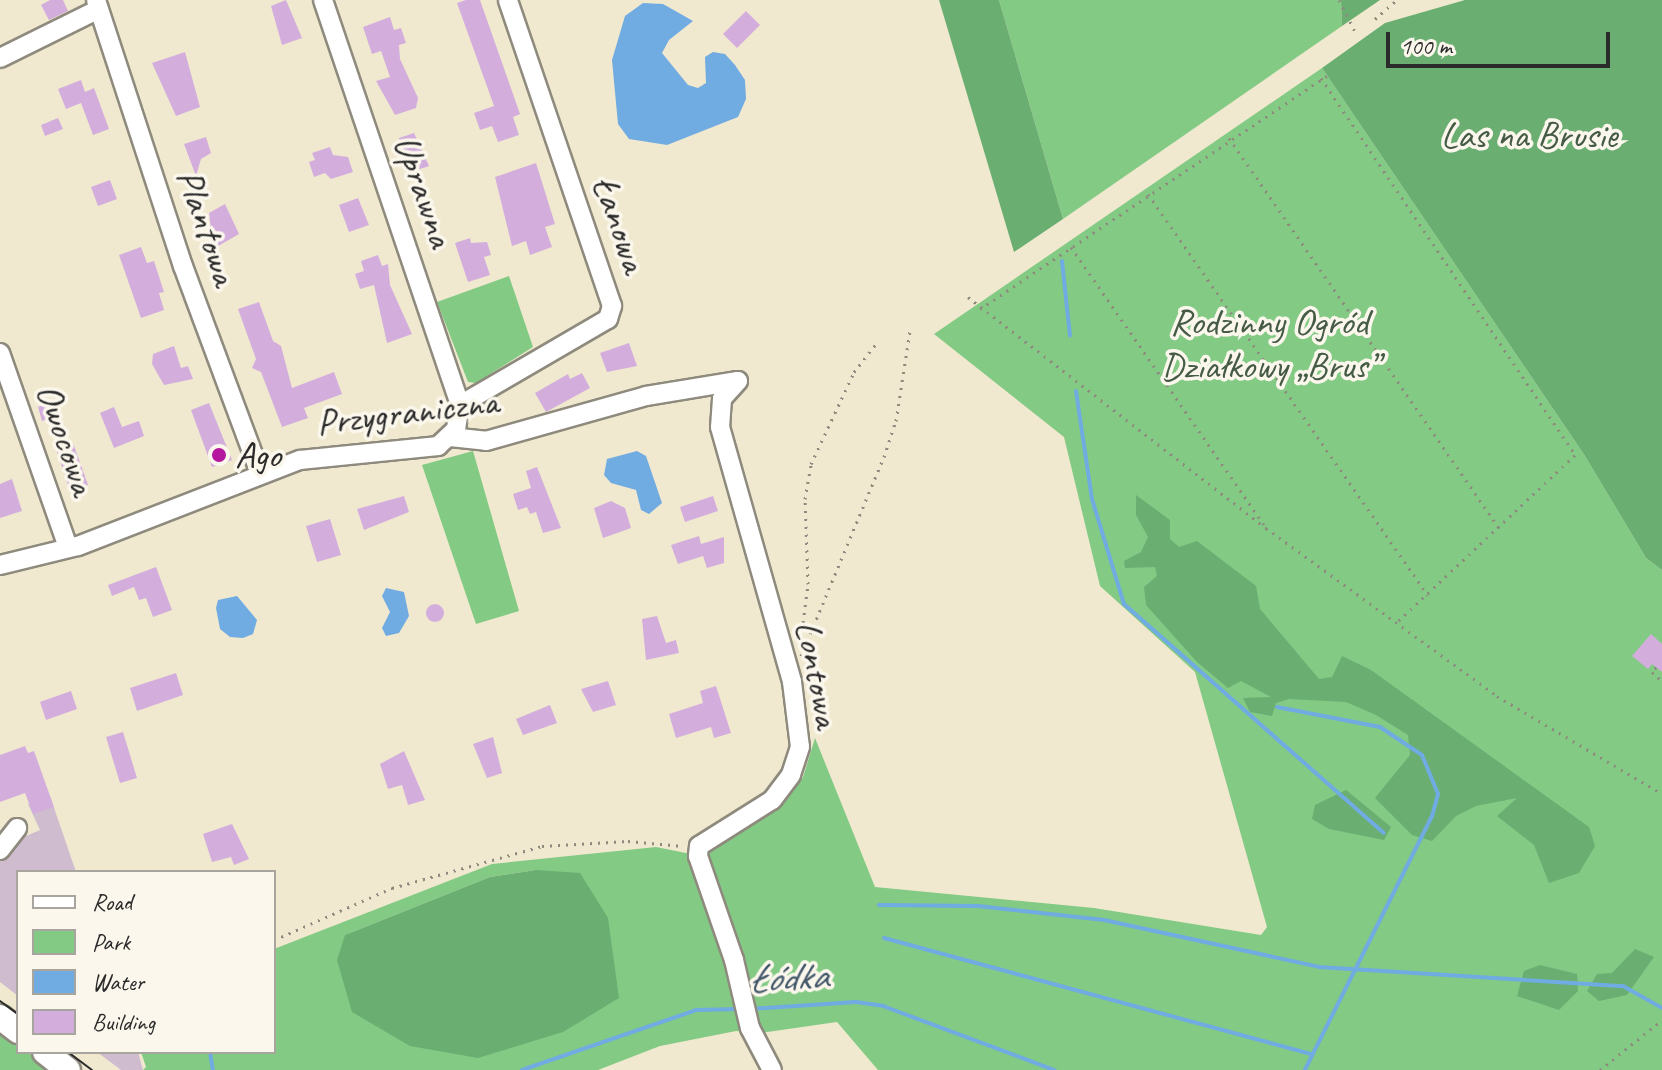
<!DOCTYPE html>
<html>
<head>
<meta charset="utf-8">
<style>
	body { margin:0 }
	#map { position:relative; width:1662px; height:1070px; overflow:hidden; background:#f0e9cf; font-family:Caveat,sans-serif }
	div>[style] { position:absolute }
	.industrial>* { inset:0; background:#cfbdcf }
	.green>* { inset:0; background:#83ca85 }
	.forest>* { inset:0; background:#6aae72 }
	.water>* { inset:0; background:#70abe1 }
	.stream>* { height:4px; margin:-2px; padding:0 2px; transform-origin:2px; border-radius:2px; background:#70abe1 }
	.building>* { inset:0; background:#d3aedd }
	.round { border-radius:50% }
	.path>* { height:3px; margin-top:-1.5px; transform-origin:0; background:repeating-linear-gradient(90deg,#8e8a7d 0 2px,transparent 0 8px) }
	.roads { filter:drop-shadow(2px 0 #8e8a7d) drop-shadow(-2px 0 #8e8a7d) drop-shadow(0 2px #8e8a7d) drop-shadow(0 -2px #8e8a7d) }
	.minor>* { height:18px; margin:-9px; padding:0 9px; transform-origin:9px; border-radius:9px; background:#fff }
	.major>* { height:24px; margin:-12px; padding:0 12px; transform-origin:12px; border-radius:12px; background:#fff }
	.tram>* { height:2px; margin:-1px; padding:0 1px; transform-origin:1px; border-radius:1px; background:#2b2b2b }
	.dots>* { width:22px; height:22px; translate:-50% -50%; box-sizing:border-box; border:4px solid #fbf7ec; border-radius:50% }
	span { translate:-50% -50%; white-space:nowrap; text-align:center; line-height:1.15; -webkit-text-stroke:7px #fbf7ec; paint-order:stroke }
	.park-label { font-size:38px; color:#455b46 }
	.street-label { font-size:38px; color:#2b2b2b }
	.poi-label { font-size:38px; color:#2b2b2b }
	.left { translate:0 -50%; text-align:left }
	.water-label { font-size:40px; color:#43586b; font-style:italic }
	.legend { position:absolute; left:16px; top:870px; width:260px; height:184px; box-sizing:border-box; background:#fbf7ec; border:2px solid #a8a59f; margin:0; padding:10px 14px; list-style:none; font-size:24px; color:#2b2b2b }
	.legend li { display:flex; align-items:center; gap:16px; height:40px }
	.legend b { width:40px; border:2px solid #a8a59f }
	.scale { position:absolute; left:1386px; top:32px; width:224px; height:36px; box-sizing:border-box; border:4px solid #2b2b2b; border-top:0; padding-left:10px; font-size:24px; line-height:28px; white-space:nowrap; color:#2b2b2b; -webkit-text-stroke:6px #fbf7ec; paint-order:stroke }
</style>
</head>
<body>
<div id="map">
	<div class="industrial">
		<div style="clip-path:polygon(50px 796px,76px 872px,18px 872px,18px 996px,0 982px,0 861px,21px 838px,40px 830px,28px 804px)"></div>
		<div style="clip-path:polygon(97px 1052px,138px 1052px,143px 1070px,121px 1070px)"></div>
	</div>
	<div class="green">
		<div style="clip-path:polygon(999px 0,1341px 0,1342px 26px,1063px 219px)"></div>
		<div style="clip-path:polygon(evenodd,1322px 68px,1585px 456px,1646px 558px,1662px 570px,1662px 1070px,878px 1070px,837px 1022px,761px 1033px,736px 1031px,660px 1046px,598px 1070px,143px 1070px,146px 1067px,141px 1052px,274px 1052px,274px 949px,492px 864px,656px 847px,686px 853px,784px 803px,803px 777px,815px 738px,875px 887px,1094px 908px,1261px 935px,1267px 927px,1195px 672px,1100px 586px,1064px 437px,934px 334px,1322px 68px,536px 870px,345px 935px,490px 877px,536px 870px)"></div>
		<div style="clip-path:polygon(509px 276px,533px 347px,476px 383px,468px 382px,437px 302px)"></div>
		<div style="clip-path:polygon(473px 451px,519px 611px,476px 624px,422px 465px)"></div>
		<div style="clip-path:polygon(0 1029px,18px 1044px,18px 1052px,28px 1052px,47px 1070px,0 1070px)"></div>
	</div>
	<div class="forest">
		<div style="clip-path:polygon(939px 0,999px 0,1063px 219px,1014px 252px)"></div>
		<div style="clip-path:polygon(1341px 0,1380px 0,1342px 26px)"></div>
		<div style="clip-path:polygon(1465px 0,1662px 0,1662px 570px,1646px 558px,1585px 456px,1322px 68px,1385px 23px)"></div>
		<div style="clip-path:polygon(1136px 495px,1170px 520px,1170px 539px,1179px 547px,1197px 541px,1256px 586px,1260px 609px,1319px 679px,1332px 677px,1342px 656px,1371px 670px,1589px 827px,1595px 846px,1579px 873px,1549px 883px,1534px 845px,1497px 816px,1517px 798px,1476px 806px,1456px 816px,1432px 841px,1412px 835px,1375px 798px,1410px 755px,1408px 735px,1376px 715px,1346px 702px,1289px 699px,1276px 703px,1272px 716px,1250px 712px,1243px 698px,1271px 697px,1241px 681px,1228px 688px,1197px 662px,1146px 605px,1144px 587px,1157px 576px,1155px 567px,1125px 568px,1124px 561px,1141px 552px,1148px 537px,1136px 515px)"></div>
		<div style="clip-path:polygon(1346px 790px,1391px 827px,1384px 840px,1329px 829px,1312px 819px,1315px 805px)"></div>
		<div style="clip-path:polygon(536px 870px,580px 873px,608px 918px,619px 998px,563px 1032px,478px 1058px,410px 1046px,352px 1012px,337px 960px,345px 935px,490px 877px)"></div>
		<div style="clip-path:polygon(1635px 949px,1654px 957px,1627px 995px,1599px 1001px,1587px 991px,1597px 974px,1612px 973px)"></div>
		<div style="clip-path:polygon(1540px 965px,1577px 974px,1578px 991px,1559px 1010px,1517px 996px,1524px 971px)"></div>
	</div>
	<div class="water">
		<div style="clip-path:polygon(643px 3px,663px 4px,693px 21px,669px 40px,662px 53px,688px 85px,698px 88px,706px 83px,705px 57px,713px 52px,725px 54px,735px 65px,745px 80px,746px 99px,738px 117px,667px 145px,629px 139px,618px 124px,612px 60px,625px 16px)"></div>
		<div style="clip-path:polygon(637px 451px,646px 456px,662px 503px,649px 514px,641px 510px,636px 490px,611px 483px,604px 475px,607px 459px)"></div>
		<div style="clip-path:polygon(386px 588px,404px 592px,409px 616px,399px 633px,386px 636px,382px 628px,390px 612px,382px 596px)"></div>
		<div style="clip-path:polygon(237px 596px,257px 620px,253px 634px,243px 638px,230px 637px,220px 629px,216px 608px,218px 600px)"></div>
	</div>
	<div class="stream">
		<div style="left:1062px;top:261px;width:75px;rotate:83.9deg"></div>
		<div style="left:1076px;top:391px;width:109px;rotate:81.6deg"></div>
		<div style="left:1092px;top:499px;width:110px;rotate:73.1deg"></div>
		<div style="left:1124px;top:604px;width:346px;rotate:41.4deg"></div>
		<div style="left:1277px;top:707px;width:105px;rotate:11deg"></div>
		<div style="left:1380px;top:727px;width:50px;rotate:33.7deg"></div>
		<div style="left:1422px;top:755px;width:42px;rotate:67.7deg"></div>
		<div style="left:1438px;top:794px;width:23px;rotate:105deg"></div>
		<div style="left:1432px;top:816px;width:284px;rotate:116.6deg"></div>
		<div style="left:879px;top:905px;width:99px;rotate:0.6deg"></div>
		<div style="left:978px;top:906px;width:127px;rotate:6.3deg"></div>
		<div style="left:1104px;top:920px;width:220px;rotate:12.3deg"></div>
		<div style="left:1319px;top:967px;width:305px;rotate:3.6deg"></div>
		<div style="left:1623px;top:986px;width:45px;rotate:29.4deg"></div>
		<div style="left:884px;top:938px;width:443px;rotate:15.2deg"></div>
		<div style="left:749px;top:1009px;width:107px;rotate:-3.7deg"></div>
		<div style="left:856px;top:1002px;width:27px;rotate:8deg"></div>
		<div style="left:883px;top:1006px;width:183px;rotate:20.5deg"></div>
		<div style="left:210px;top:1052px;width:18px;rotate:81deg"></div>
		<div style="left:522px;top:1070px;width:184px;rotate:-19deg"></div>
		<div style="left:696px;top:1010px;width:44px;rotate:-1.3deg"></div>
	</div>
	<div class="building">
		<div style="clip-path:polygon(50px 0,63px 0,68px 11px,49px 20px,41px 5px)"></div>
		<div style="clip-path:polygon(286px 0,302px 38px,282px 45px,271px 6px)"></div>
		<div style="clip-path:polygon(466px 0,480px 0,520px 114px,513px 117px,519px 135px,498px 142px,492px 126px,480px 130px,474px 113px,494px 106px,457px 3px)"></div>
		<div style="clip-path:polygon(746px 11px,760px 25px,737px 48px,723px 34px)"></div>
		<div style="clip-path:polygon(390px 17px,394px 30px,401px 28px,406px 43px,399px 45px,400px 59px,418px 98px,416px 108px,395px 115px,376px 81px,390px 77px,381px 51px,372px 54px,363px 27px)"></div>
		<div style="clip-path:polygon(185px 52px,200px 107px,176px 116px,152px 63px)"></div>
		<div style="clip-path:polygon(81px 80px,85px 92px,94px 88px,109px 129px,93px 135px,81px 103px,66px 109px,58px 89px)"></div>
		<div style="clip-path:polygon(58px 118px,63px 129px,45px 136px,41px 125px)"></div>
		<div style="clip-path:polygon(414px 133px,429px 166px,408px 173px,399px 138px)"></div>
		<div style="clip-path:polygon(206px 137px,211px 153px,201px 159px,196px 176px,184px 144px)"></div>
		<div style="clip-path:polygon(330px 147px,333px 155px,348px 157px,353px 172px,331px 179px,325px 173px,314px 177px,309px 162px,315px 160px,312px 153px)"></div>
		<div style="clip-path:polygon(536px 163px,555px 224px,545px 227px,552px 247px,530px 255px,526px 241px,512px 246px,495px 177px)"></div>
		<div style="clip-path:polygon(110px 180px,117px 199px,98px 206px,91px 187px)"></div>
		<div style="clip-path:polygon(358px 198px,369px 225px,349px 232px,339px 205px)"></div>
		<div style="clip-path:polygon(225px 204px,239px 234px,213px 249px,209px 213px)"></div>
		<div style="clip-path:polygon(470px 238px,471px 243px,487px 242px,491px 255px,484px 257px,490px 275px,468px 282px,455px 243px)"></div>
		<div style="clip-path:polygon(141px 247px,147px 263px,154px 261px,164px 292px,159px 293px,164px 310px,141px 318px,119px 255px)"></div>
		<div style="clip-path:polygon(378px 255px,382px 266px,388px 264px,390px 285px,412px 334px,387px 343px,374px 285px,360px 289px,355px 274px,364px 271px,361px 261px)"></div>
		<div style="clip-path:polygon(259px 302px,273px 341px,281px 346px,292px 388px,334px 372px,342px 394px,304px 408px,308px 418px,282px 427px,261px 372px,252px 368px,256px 359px,238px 309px)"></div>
		<div style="clip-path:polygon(629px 343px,637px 366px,607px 372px,600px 353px)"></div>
		<div style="clip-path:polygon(174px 346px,181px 368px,188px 366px,193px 379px,164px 385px,152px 364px,153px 354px)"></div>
		<div style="clip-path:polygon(582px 373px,590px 388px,546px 412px,535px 393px,568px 374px,570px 379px)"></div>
		<div style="clip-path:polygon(54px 401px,59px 416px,42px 421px,38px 407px)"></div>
		<div style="clip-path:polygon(209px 403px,232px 460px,212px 467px,191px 410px)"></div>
		<div style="clip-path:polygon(114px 407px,122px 427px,139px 421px,144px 436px,114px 448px,100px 413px)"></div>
		<div style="clip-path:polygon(73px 443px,88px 485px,70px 491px,56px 449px)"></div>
		<div style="clip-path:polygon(537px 467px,561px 528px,543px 533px,536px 512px,530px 514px,527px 507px,518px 510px,513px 494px,531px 488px,526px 471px)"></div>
		<div style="clip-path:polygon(12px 479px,22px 511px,0 518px,0 484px)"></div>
		<div style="clip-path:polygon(404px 496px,409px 512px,364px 530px,357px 509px)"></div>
		<div style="clip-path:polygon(713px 496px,718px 511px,685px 522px,680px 507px)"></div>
		<div style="clip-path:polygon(611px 501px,625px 508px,631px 528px,603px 538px,594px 508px)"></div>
		<div style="clip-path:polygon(330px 519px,341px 555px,317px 562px,306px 526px)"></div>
		<div style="clip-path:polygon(699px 536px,701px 544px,724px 537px,724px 563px,707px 568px,703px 556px,678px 564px,671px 545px)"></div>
		<div style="clip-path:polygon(156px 567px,172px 610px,153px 617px,146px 598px,139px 600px,134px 587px,112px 596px,108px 585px)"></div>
		<div class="round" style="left:426px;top:604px;width:18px;height:18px"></div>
		<div style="clip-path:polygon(657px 616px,666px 643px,676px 640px,679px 653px,646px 660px,642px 619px)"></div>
		<div style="clip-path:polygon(1651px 634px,1662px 644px,1662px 672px,1652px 664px,1648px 669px,1632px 656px)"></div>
		<div style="clip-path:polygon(176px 673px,183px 695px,137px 711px,130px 688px)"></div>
		<div style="clip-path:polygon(608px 681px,616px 705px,593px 712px,581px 689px)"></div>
		<div style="clip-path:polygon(716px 686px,731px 733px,714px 738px,711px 727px,676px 738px,669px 714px,703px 703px,700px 691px)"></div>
		<div style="clip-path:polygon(71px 691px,77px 709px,46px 720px,40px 702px)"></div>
		<div style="clip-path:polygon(550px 705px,557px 723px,523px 735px,516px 719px)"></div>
		<div style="clip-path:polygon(123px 732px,137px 778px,120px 783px,106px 737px)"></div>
		<div style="clip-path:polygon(493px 737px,502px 773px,487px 778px,473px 744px)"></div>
		<div style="clip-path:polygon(25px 746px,28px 753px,34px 751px,54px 807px,33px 814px,25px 793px,0 802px,0 755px)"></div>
		<div style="clip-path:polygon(404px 751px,425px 800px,408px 805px,402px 785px,388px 789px,380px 764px)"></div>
		<div style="clip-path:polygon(232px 824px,249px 859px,234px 865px,231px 857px,212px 862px,203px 834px)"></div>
	</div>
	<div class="path">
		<div style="left:1339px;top:0;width:34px;rotate:63deg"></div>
		<div style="left:1375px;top:19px;width:29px;rotate:-41deg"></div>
		<div style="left:1321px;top:78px;width:455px;rotate:56deg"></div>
		<div style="left:1575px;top:455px;width:245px;rotate:136.8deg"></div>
		<div style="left:1229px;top:138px;width:477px;rotate:55.3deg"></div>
		<div style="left:1148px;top:194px;width:489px;rotate:55.1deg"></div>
		<div style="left:1071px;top:247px;width:338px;rotate:55.2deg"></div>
		<div style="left:968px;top:297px;width:377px;rotate:37.8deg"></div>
		<div style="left:1266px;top:528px;width:286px;rotate:36deg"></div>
		<div style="left:1497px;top:696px;width:192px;rotate:30.7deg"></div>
		<div style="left:980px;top:309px;width:418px;rotate:-33.9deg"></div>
		<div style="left:800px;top:646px;width:63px;rotate:-82.6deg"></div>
		<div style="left:808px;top:584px;width:85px;rotate:-92deg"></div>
		<div style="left:805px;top:499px;width:36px;rotate:-80deg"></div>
		<div style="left:811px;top:464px;width:102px;rotate:-64.9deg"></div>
		<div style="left:854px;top:372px;width:36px;rotate:-52deg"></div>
		<div style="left:801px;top:656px;width:216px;rotate:-67.4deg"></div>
		<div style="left:884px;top:457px;width:38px;rotate:-72deg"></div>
		<div style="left:896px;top:421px;width:91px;rotate:-81.2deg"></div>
		<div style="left:1656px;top:667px;width:6px;rotate:129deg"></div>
		<div style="left:1652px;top:672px;width:13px;rotate:42deg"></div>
		<div style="left:274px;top:940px;width:129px;rotate:-23.8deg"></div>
		<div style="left:392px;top:888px;width:156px;rotate:-15.6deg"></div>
		<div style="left:542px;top:846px;width:86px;rotate:-3.3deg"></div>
		<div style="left:628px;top:841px;width:55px;rotate:5.2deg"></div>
		<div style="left:1600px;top:1070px;width:80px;rotate:-38.9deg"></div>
	</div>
	<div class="roads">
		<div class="minor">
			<div style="left:96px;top:0;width:280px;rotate:71.9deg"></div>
			<div style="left:183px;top:266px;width:221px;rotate:69.6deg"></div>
			<div style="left:323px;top:0;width:428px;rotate:71.3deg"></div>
			<div style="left:0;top:58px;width:110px;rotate:-26.3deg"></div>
			<div style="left:0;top:353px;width:206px;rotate:70.7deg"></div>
			<div style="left:738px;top:381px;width:24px;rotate:132deg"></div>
			<div style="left:722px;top:399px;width:28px;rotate:94deg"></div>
			<div style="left:720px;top:427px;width:265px;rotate:74.2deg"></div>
			<div style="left:792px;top:682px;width:65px;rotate:83deg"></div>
			<div style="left:800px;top:747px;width:29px;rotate:108deg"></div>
			<div style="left:791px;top:775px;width:31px;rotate:127deg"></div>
			<div style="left:772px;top:800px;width:86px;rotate:147.8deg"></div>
			<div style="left:699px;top:846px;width:10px;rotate:96deg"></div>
			<div style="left:698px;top:856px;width:110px;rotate:70.9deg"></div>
			<div style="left:734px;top:960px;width:70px;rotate:76.8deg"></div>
			<div style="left:750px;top:1028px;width:47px;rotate:62.4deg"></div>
			<div style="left:450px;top:437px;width:36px;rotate:6deg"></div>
			<div style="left:486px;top:441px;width:166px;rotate:-15.7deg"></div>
			<div style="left:646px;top:396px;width:93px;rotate:-9.3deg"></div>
			<div style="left:0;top:565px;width:80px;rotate:-13.7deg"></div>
			<div style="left:78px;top:546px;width:238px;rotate:-21.2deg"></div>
			<div style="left:300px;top:460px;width:139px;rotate:-5.8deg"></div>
			<div style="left:438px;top:446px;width:25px;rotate:-43deg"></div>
			<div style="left:456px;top:429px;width:24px;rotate:-81deg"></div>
			<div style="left:460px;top:405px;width:171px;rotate:-30.2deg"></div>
			<div style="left:608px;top:319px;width:14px;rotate:-73deg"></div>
			<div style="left:612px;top:306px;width:323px;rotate:-108.8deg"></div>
			<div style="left:0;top:850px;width:28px;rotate:-52deg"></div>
		</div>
		<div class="major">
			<div style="left:0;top:1017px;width:23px;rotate:38deg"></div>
			<div style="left:45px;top:1052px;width:29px;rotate:38deg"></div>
		</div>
	</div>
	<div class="tram">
		<div style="left:0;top:1001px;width:22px;rotate:36deg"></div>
		<div style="left:68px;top:1052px;width:30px;rotate:37deg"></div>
	</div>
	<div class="dots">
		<div style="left:219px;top:455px;background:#b5179e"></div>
	</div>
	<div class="park-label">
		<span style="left:1529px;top:135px">Las na Brusie</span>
		<span style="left:1269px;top:344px">Rodzinny Ogród<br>Działkowy „Brus”</span>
	</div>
	<div class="street-label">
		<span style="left:424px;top:191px;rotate:71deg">Uprawna</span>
		<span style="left:620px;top:224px;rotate:71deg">Łanowa</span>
		<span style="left:207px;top:227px;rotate:71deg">Plantowa</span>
		<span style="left:407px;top:412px;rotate:-7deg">Przygraniczna</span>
		<span style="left:66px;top:439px;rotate:71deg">Owocowa</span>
		<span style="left:818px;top:674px;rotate:79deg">Lontowa</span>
	</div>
	<div class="poi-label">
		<span class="left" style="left:235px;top:455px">Ago</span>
	</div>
	<div class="water-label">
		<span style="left:788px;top:977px;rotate:-3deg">Łódka</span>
	</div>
	<ul class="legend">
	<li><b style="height:10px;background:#fff"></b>Road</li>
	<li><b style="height:22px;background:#83ca85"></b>Park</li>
	<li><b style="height:22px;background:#70abe1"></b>Water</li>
	<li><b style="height:22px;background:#d3aedd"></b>Building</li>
	</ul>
	<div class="scale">100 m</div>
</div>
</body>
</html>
